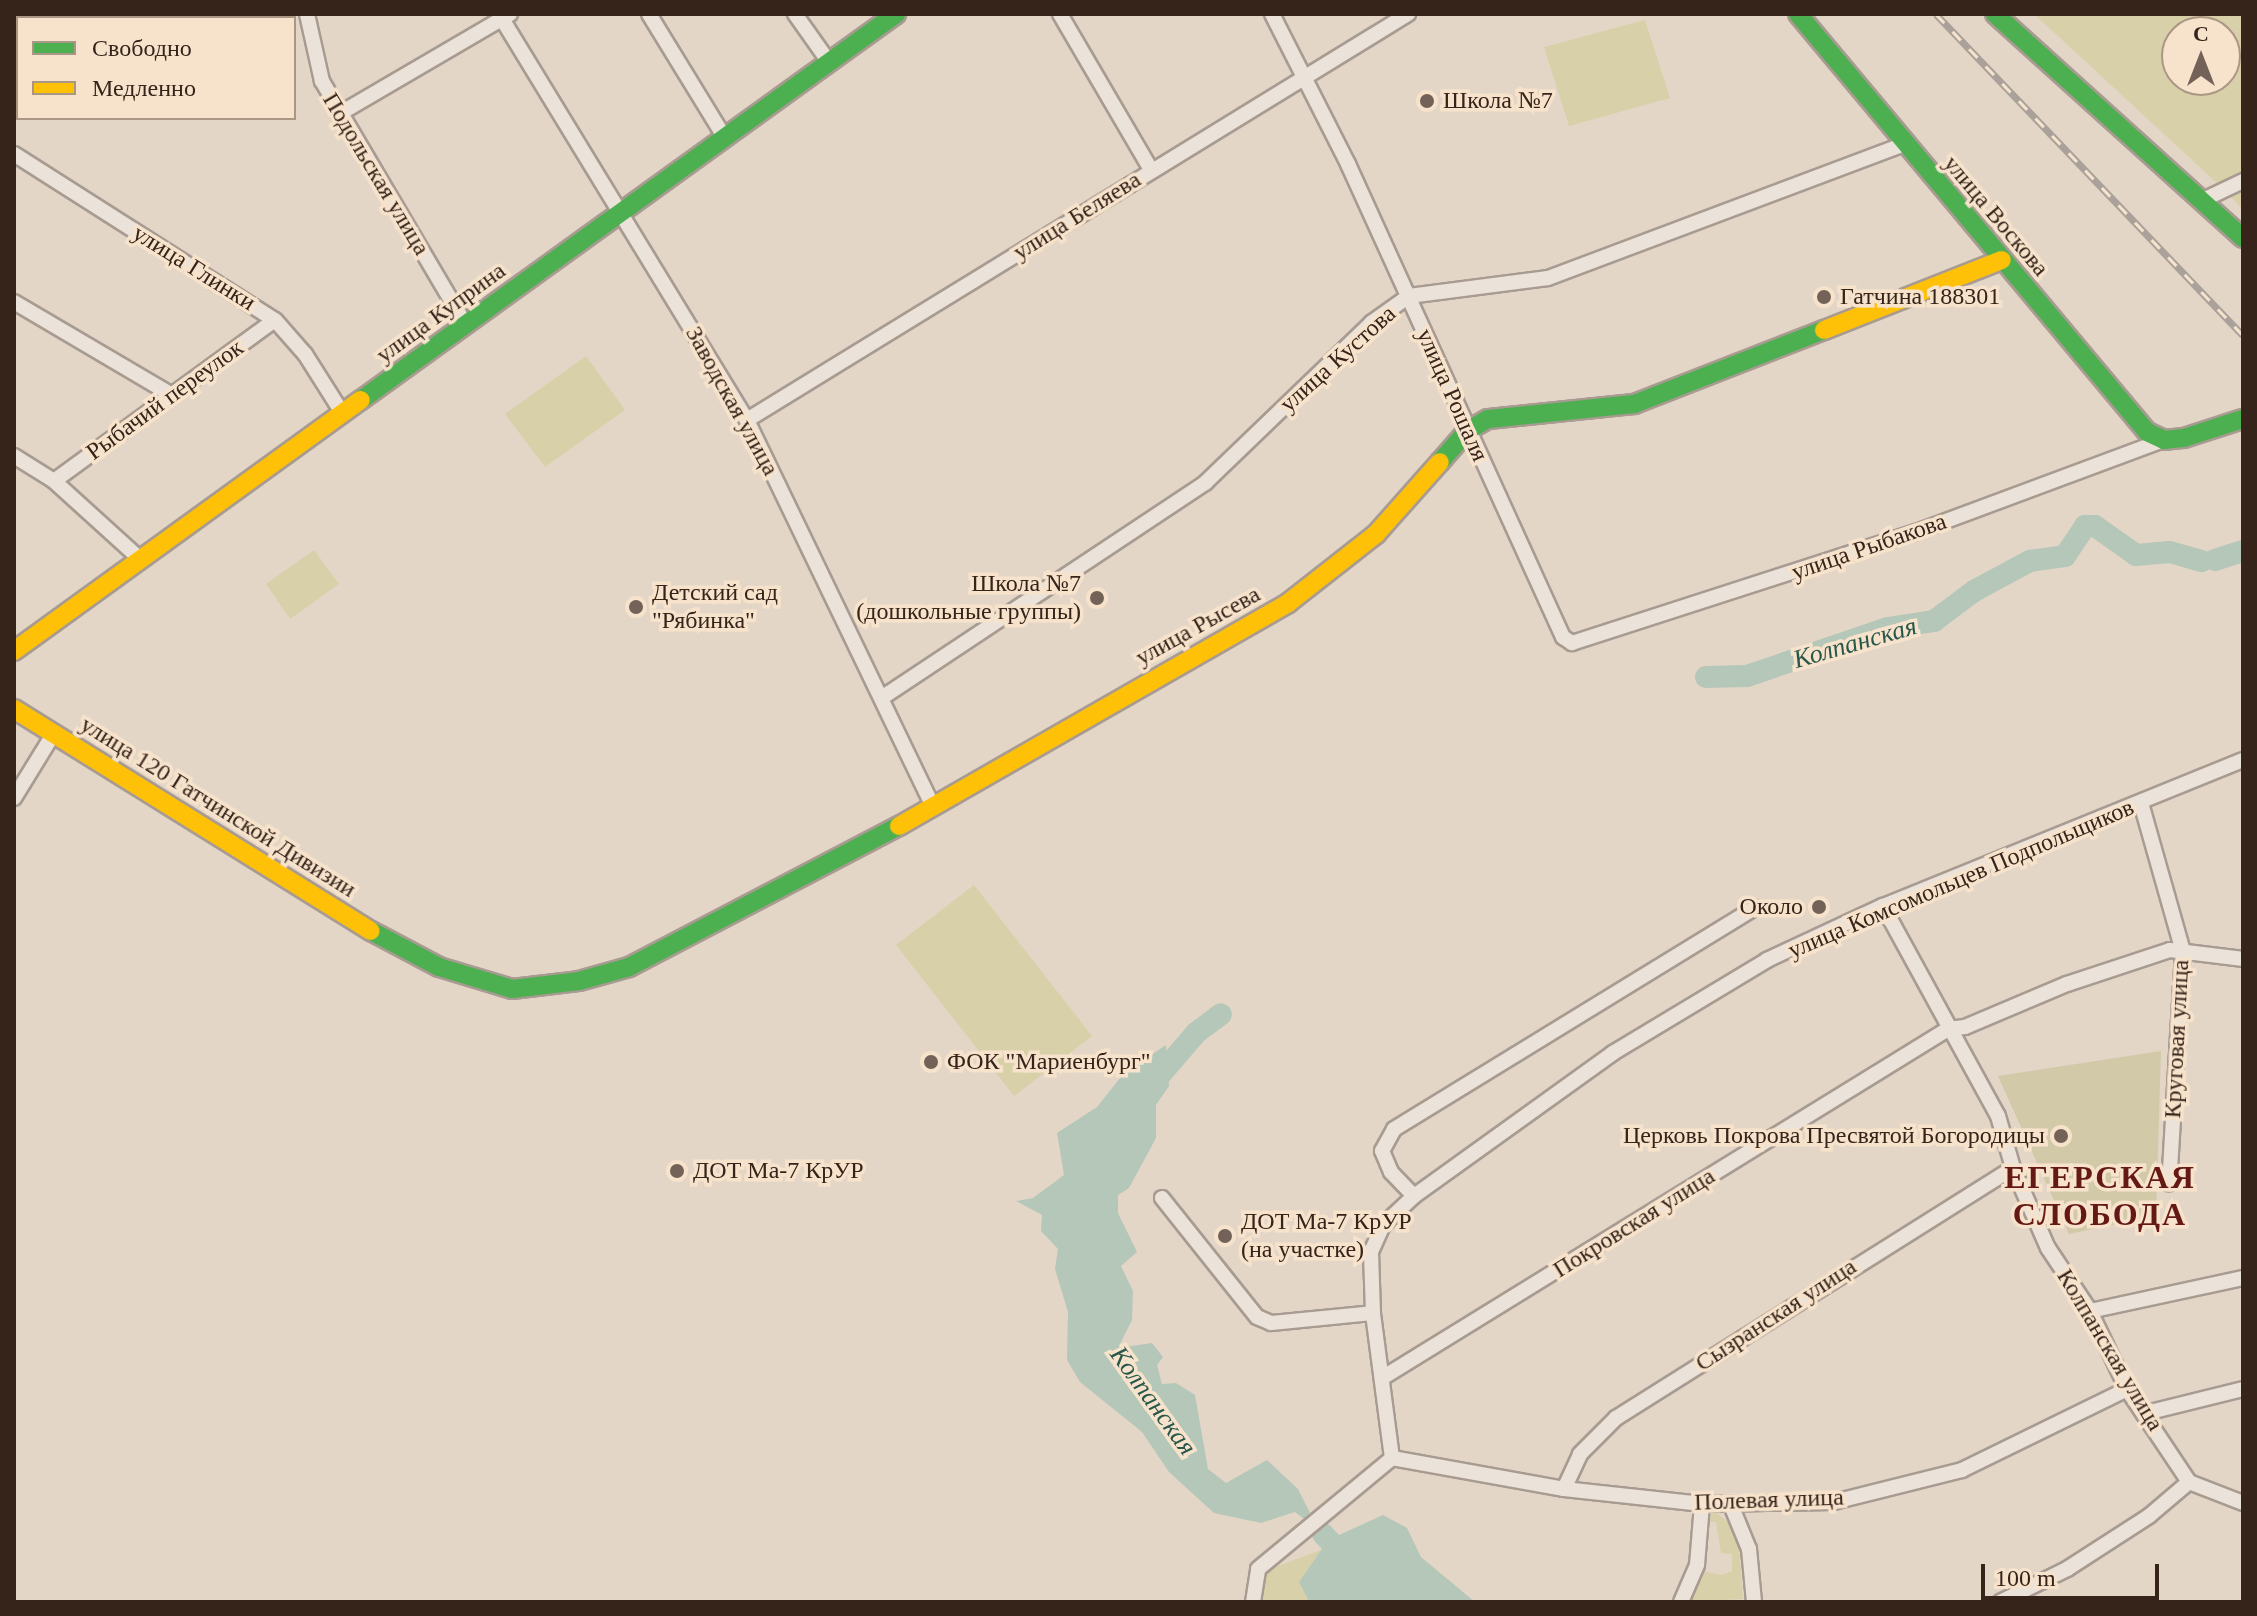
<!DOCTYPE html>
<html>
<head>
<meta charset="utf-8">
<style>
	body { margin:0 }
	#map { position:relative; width:2257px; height:1616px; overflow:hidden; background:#e4d6c7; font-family:"Times New Roman",serif }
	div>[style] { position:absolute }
	.green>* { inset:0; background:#d8d0a8 }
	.cemetery>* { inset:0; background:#d1c9a8 }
	.water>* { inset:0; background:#b4c7b8 }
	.river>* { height:22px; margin:-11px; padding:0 11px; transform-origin:11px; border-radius:11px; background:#b4c7b8 }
	.roads { filter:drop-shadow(2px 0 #a89b91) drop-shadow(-2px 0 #a89b91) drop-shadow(0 2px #a89b91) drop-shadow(0 -2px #a89b91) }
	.street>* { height:14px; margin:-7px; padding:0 7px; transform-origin:7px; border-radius:7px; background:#ebe3da }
	.fast>* { height:18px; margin:-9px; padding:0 9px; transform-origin:9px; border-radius:9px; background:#4caf50 }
	.slow>* { height:18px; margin:-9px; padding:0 9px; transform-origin:9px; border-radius:9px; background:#ffc107 }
	.rail>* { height:7px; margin-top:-3.5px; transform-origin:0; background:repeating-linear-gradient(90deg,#f7e3cb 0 12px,#aaa29a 0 24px); box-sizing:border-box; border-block:2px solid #aaa29a }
	.dots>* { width:22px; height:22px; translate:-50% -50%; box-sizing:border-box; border:4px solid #f7e3cb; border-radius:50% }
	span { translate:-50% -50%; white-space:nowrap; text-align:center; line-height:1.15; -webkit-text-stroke:7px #f7e3cb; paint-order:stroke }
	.poi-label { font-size:24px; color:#36231a }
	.left { translate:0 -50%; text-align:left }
	.right { translate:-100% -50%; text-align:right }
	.street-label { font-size:24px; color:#36231a }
	.water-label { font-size:26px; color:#28574c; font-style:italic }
	.district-label { font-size:32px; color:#651917; font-weight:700; letter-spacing:2px }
	.frame { position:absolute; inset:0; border:16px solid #36231a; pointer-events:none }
	.legend { position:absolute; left:16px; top:16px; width:280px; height:104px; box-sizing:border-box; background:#f7e3cb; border:2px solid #aa9684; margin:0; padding:10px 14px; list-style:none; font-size:24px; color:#36231a }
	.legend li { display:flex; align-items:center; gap:16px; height:40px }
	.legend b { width:40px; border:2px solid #aa9684 }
	.north { position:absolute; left:2161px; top:16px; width:80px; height:80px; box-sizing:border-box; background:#f7e3cb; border:2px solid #aa9684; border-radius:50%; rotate:0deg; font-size:22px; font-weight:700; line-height:32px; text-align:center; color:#36231a }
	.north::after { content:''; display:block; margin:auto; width:28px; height:36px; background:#736257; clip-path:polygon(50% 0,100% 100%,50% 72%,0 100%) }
	.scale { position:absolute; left:1981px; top:1564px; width:178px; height:36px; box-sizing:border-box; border:4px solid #36231a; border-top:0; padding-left:10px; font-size:24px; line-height:28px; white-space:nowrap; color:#36231a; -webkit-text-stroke:6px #f7e3cb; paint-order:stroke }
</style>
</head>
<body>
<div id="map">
	<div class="green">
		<div style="clip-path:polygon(evenodd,2034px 14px,2243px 14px,2243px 209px,2218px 184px,2034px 14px,2177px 32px,2225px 32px,2225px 80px,2177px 80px,2177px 32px)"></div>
		<div style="clip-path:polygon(1645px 20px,1670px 98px,1569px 126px,1544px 47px)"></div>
		<div style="clip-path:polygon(586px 356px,625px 410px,545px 467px,505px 414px)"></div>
		<div style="clip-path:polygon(314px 550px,339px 584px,290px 619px,266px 584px)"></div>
		<div style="clip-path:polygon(974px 885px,1092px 1036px,1014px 1096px,896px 945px)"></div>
		<div style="clip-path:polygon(1714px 1511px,1728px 1522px,1739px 1545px,1743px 1599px,1686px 1602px,1701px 1571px,1722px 1575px,1732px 1571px,1732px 1554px,1721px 1553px,1716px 1522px,1706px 1522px)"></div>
		<div style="clip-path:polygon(1321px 1550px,1299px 1582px,1309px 1602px,1253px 1602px,1254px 1575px)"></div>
	</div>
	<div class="cemetery">
		<div style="clip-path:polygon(2161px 1051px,2156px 1216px,2069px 1234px,1998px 1076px)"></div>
	</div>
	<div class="water">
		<div style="clip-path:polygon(1166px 1045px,1169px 1086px,1156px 1105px,1156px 1138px,1129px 1188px,1118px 1195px,1118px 1213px,1137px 1252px,1121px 1266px,1133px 1291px,1132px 1320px,1118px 1348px,1152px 1343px,1163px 1357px,1157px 1365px,1162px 1384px,1176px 1383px,1195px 1395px,1208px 1469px,1226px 1483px,1267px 1460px,1298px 1489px,1310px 1513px,1304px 1519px,1295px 1512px,1261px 1523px,1214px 1513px,1169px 1472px,1142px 1432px,1080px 1382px,1067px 1360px,1068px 1312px,1055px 1269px,1058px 1249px,1041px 1231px,1042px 1215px,1016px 1201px,1033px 1198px,1064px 1175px,1057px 1133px,1097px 1107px,1124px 1073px)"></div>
		<div style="clip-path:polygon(1383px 1515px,1407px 1528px,1421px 1557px,1475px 1602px,1309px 1602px,1299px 1582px,1328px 1540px)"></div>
	</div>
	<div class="river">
		<div style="left:2215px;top:560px;width:29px;rotate:-18deg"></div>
		<div style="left:1706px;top:677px;width:41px;rotate:-1.4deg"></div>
		<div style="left:1747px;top:676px;width:149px;rotate:-18.8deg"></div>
		<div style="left:1888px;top:628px;width:47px;rotate:-8.7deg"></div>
		<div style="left:1934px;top:621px;width:50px;rotate:-36.9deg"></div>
		<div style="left:1974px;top:591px;width:64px;rotate:-28.2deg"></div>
		<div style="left:2030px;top:561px;width:35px;rotate:-8deg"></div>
		<div style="left:2065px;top:556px;width:36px;rotate:-56deg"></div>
		<div style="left:2085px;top:526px;width:10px"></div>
		<div style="left:2095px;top:526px;width:50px;rotate:35.3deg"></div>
		<div style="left:2136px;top:555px;width:34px;rotate:-5deg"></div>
		<div style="left:2170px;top:552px;width:33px;rotate:16deg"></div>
		<div style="left:1148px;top:1089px;width:74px;rotate:-49.4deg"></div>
		<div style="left:1196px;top:1033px;width:31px;rotate:-37deg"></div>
		<div style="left:1323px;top:1534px;width:93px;rotate:46.7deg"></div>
	</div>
	<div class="roads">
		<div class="street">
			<div style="left:307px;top:14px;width:69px;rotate:77.4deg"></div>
			<div style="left:322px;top:81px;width:283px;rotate:59.5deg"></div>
			<div style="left:499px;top:14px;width:476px;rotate:58.6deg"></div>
			<div style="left:747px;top:420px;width:428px;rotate:64.3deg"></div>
			<div style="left:649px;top:14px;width:145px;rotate:58.5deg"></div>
			<div style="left:795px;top:14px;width:59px;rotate:54.7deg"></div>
			<div style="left:1060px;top:14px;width:181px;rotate:59.7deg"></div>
			<div style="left:1272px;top:14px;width:168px;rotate:63.1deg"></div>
			<div style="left:1348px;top:164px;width:520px;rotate:65.56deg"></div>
			<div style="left:1563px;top:637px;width:11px;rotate:34deg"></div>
			<div style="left:1572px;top:643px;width:361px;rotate:-17.9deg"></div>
			<div style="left:1916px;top:532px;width:265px;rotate:-20.4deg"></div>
			<div style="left:339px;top:114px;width:198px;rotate:-30.3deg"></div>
			<div style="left:14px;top:154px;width:309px;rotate:32.5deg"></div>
			<div style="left:275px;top:320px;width:45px;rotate:48.6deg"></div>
			<div style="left:305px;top:354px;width:71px;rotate:57.7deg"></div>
			<div style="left:2201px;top:201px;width:47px;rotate:-25.5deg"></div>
			<div style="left:14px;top:302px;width:183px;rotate:30.5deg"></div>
			<div style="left:747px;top:420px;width:776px;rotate:-31.56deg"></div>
			<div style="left:14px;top:456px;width:47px;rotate:32deg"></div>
			<div style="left:54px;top:481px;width:118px;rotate:42.2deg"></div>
			<div style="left:54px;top:481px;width:273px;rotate:-36.1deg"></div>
			<div style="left:883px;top:697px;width:387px;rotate:-33.6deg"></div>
			<div style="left:1205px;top:483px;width:231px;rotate:-43.9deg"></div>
			<div style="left:1371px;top:323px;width:47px;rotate:-35.4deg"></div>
			<div style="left:1409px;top:296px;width:140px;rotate:-7.4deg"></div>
			<div style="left:1548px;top:278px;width:381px;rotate:-20.6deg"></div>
			<div style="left:14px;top:798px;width:76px;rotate:-58.4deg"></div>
			<div style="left:2141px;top:803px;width:154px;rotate:74.2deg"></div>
			<div style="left:2183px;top:951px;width:233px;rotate:93.4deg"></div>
			<div style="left:1883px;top:906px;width:239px;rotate:61.3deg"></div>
			<div style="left:1998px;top:1116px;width:54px;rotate:73.9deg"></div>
			<div style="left:2013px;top:1168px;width:87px;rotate:66.4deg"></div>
			<div style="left:2048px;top:1248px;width:76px;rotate:56.3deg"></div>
			<div style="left:2090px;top:1311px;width:86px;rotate:64.6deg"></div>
			<div style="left:2127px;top:1389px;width:112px;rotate:56.3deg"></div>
			<div style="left:2189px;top:1482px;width:58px;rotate:21.3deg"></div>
			<div style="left:1414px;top:1196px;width:33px;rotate:-134deg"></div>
			<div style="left:1391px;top:1172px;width:23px;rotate:-113deg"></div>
			<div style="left:1382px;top:1151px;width:25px;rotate:-61deg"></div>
			<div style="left:1394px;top:1129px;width:423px;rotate:-31.5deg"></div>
			<div style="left:1162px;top:1198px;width:152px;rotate:51.4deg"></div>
			<div style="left:1257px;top:1317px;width:15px;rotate:23deg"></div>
			<div style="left:1271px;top:1323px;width:102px;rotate:-5.6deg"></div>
			<div style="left:2090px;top:1311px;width:157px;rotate:-12.2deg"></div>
			<div style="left:1382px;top:1378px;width:665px;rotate:-31.66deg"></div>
			<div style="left:1948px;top:1029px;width:17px;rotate:-7deg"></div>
			<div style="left:1965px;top:1027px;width:111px;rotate:-22.9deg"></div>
			<div style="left:2067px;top:984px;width:108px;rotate:-18.3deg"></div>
			<div style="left:2170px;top:950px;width:74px;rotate:7deg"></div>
			<div style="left:2146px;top:1413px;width:100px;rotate:-13.9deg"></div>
			<div style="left:1392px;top:1458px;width:146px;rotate:-97.5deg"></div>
			<div style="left:1373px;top:1313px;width:61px;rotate:-91.9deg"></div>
			<div style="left:1371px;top:1252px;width:30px;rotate:-66deg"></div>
			<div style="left:1383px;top:1225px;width:42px;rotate:-43.1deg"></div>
			<div style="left:1414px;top:1196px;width:245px;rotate:-35.7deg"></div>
			<div style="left:1613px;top:1053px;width:180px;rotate:-31.1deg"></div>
			<div style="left:1767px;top:960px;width:128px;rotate:-25deg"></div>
			<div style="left:1883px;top:906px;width:388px;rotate:-22.1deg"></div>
			<div style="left:1392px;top:1458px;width:175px;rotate:10.2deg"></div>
			<div style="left:1564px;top:1489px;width:139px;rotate:6.2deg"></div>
			<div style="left:1702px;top:1504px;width:132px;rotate:-0.9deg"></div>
			<div style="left:1834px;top:1502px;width:132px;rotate:-14deg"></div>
			<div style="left:1962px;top:1470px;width:184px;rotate:-26.1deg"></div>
			<div style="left:1564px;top:1489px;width:38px;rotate:-65deg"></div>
			<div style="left:1580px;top:1454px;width:51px;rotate:-45deg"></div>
			<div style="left:1616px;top:1418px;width:469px;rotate:-32.2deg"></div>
			<div style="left:1731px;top:1505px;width:48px;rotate:67.8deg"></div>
			<div style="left:1749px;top:1549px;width:53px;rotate:84.6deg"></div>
			<div style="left:1253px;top:1602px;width:33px;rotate:-81deg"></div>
			<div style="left:1258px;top:1569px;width:174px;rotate:-39.6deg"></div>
			<div style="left:1681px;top:1602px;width:40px;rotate:-66.6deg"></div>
			<div style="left:1697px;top:1565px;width:61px;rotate:-85.3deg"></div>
			<div style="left:2000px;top:1602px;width:75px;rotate:-26.2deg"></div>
			<div style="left:2067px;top:1569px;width:98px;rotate:-32.9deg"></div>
			<div style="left:2149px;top:1516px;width:52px;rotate:-40.4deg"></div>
		</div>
		<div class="fast">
			<div style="left:1798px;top:14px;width:545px;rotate:50.14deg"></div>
			<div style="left:2147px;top:432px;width:19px;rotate:25deg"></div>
			<div style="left:2164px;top:440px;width:20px;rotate:-6deg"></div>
			<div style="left:2184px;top:438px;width:62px;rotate:-17.9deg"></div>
			<div style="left:1995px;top:14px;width:334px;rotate:42.1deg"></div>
			<div style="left:361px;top:400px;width:660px;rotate:-35.81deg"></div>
			<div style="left:1440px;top:462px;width:41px;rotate:-48.9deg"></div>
			<div style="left:1467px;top:431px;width:24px;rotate:-30deg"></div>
			<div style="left:1488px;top:419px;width:147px;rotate:-5.9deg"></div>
			<div style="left:1634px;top:404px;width:204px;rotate:-21.3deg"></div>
			<div style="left:371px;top:931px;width:77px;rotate:27.9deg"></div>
			<div style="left:439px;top:967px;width:76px;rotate:16.8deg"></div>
			<div style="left:512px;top:989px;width:67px;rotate:-6.8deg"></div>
			<div style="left:579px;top:981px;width:52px;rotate:-15.6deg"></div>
			<div style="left:629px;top:967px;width:305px;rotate:-27.6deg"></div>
		</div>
		<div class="slow">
			<div style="left:1824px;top:330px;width:191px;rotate:-21.5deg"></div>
			<div style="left:14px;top:651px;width:428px;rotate:-35.9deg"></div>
			<div style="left:14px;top:709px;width:420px;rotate:31.9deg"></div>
			<div style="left:899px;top:826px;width:448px;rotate:-29.8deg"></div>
			<div style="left:1288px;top:603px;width:112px;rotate:-38.1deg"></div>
			<div style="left:1376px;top:534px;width:96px;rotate:-48.4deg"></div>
		</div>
	</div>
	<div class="rail">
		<div style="left:1936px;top:14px;width:444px;rotate:46.3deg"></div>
	</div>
	<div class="dots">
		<div style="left:1427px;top:101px;background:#736257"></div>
		<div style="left:1824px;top:297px;background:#736257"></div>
		<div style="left:1097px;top:598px;background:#736257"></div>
		<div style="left:636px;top:607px;background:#736257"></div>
		<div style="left:1819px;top:907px;background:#736257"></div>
		<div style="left:931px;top:1062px;background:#736257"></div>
		<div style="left:2061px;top:1136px;background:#736257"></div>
		<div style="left:677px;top:1171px;background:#736257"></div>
		<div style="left:1225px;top:1236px;background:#736257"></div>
	</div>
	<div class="poi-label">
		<span class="left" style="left:1443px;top:101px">Школа №7</span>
		<span class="left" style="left:1840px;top:297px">Гатчина 188301</span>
		<span class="right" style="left:1081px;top:598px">Школа №7<br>(дошкольные группы)</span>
		<span class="left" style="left:652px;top:607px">Детский сад<br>"Рябинка"</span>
		<span class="right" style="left:1803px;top:907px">Около</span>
		<span class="left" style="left:947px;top:1062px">ФОК "Мариенбург"</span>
		<span class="right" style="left:2045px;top:1136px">Церковь Покрова Пресвятой Богородицы</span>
		<span class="left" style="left:693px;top:1171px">ДОТ Ма-7 КрУР</span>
		<span class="left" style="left:1241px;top:1236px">ДОТ Ма-7 КрУР<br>(на участке)</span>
	</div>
	<div class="street-label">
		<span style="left:376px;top:174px;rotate:59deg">Подольская улица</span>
		<span style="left:1077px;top:216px;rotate:-32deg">улица Беляева</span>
		<span style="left:1996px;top:216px;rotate:50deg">улица Воскова</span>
		<span style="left:194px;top:268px;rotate:32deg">улица Глинки</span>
		<span style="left:441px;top:313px;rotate:-36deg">улица Куприна</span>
		<span style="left:1338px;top:359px;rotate:-42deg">улица Кустова</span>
		<span style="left:1452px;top:395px;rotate:66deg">улица Рошаля</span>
		<span style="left:165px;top:400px;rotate:-36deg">Рыбачий переулок</span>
		<span style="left:732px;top:401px;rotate:61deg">Заводская улица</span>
		<span style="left:1869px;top:547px;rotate:-19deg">улица Рыбакова</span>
		<span style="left:1198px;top:626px;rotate:-29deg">улица Рысева</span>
		<span style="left:218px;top:807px;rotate:32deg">улица 120 Гатчинской Дивизии</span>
		<span style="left:1961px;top:879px;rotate:-23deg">улица Комсомольцев Подпольщиков</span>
		<span style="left:2177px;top:1039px;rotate:-87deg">Круговая улица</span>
		<span style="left:1634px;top:1223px;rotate:-32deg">Покровская улица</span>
		<span style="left:1776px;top:1315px;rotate:-33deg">Сызранская улица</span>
		<span style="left:2110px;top:1350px;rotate:59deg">Колпанская улица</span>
		<span style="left:1769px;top:1500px;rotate:-2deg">Полевая улица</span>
	</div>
	<div class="water-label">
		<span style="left:1855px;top:643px;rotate:-16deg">Колпанская</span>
		<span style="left:1153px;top:1401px;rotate:54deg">Колпанская</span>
	</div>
	<div class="district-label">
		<span style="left:2100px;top:1196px">ЕГЕРСКАЯ<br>СЛОБОДА</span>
	</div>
	<div class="frame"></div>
	<ul class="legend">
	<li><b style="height:10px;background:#4caf50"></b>Свободно</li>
	<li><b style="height:10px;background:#ffc107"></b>Медленно</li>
	</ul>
	<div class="north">С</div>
	<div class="scale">100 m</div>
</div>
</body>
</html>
